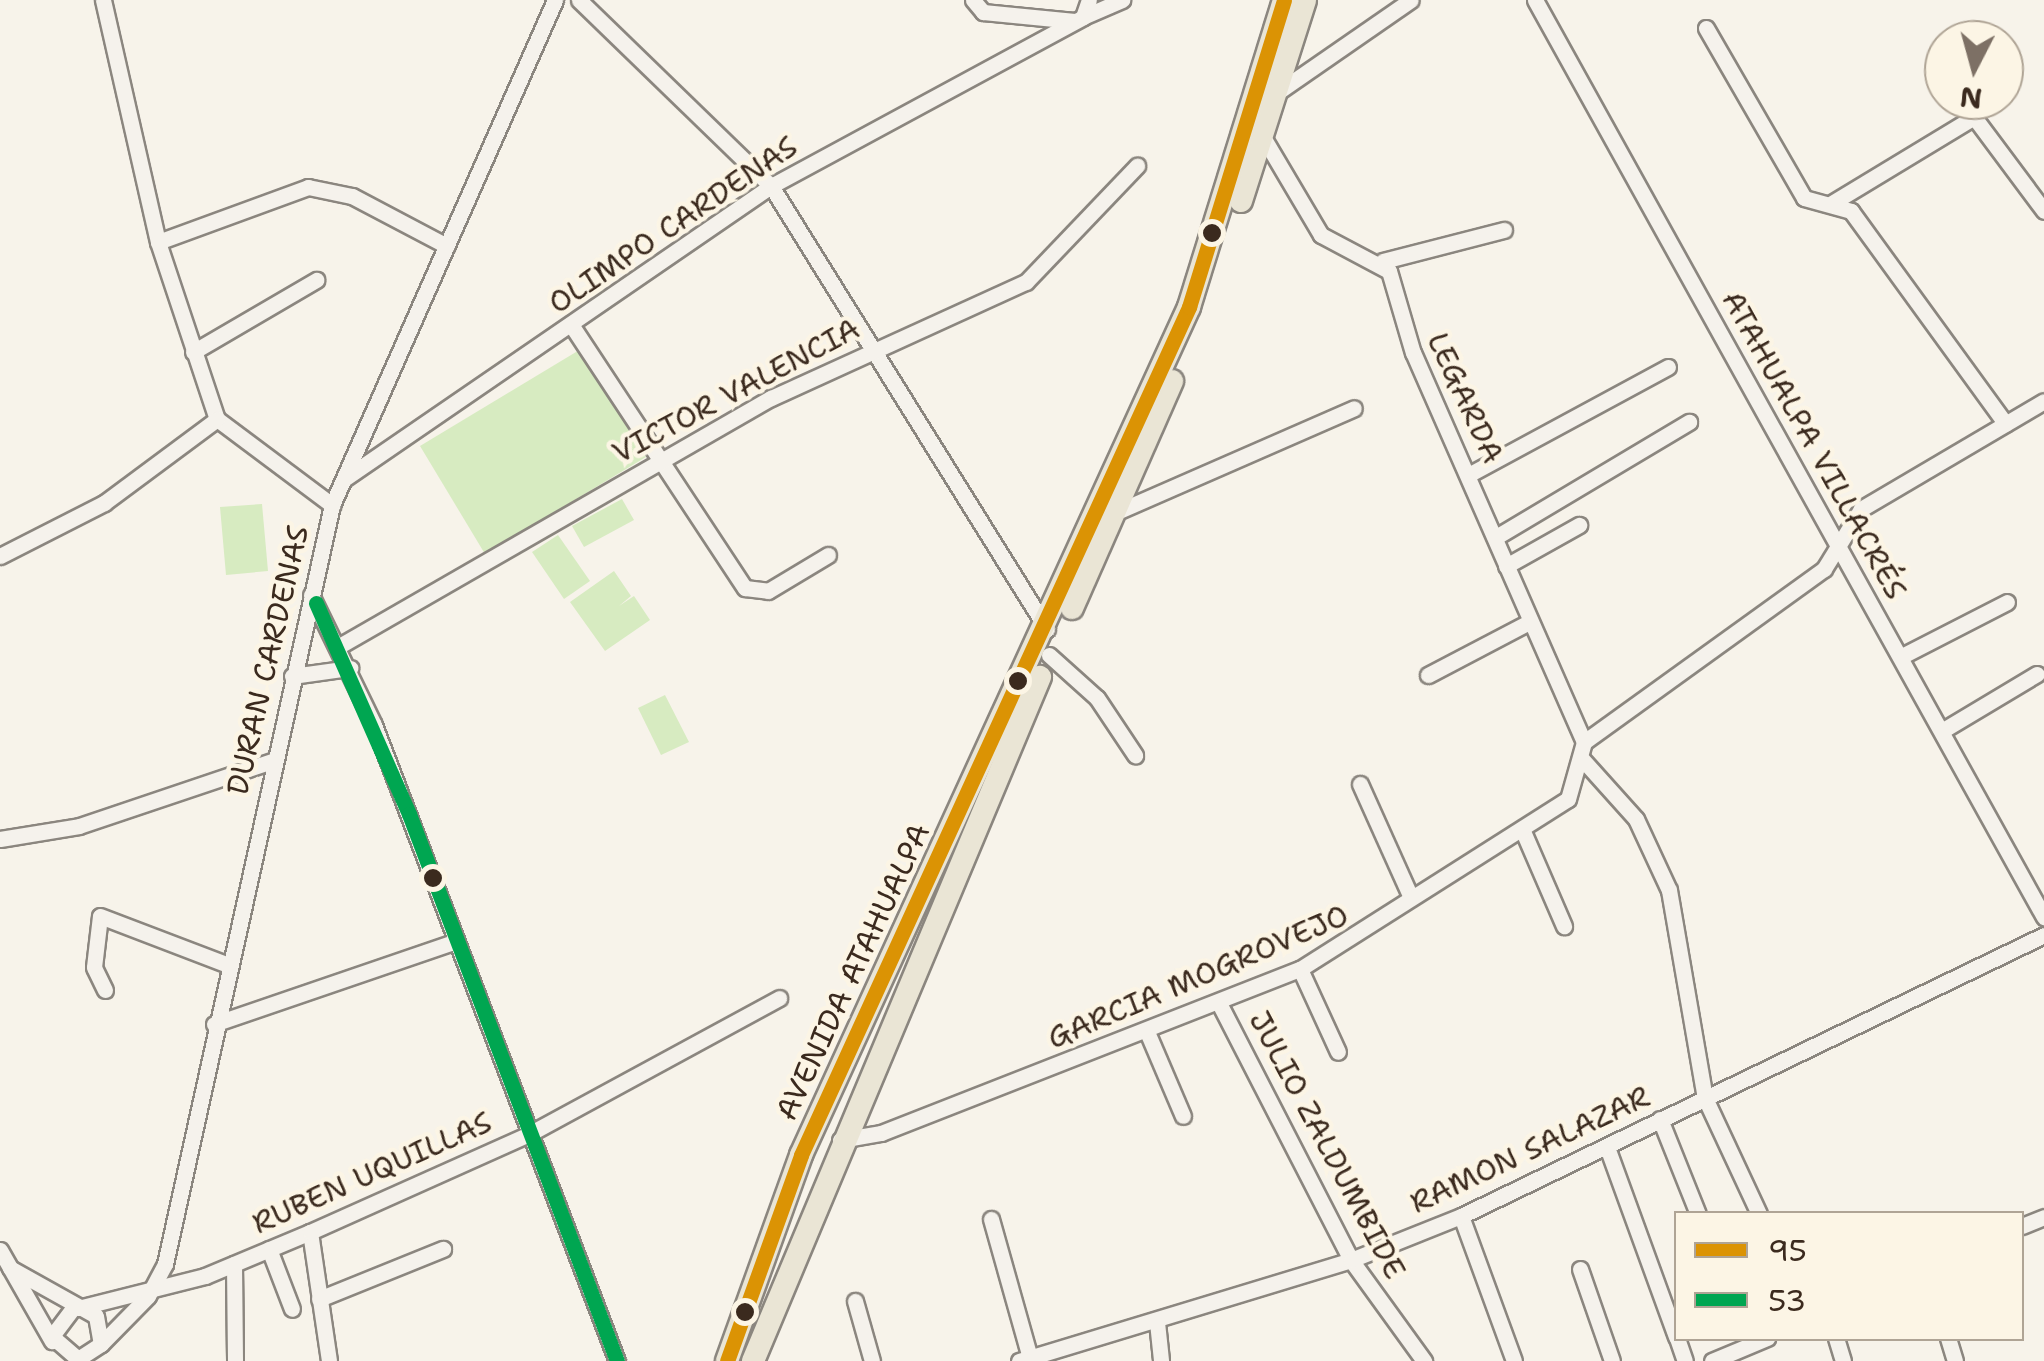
<!DOCTYPE html>
<html>
<head>
<meta charset="utf-8">
<style>
	body { margin:0 }
	#map { position:relative; width:2044px; height:1361px; overflow:hidden; background:#f7f3ea; font-family:"Shantell Sans",sans-serif }
	div>[style] { position:absolute }
	.green>* { inset:0; background:#d7ebc1 }
	.roads { filter:drop-shadow(2px 0 #8b867f) drop-shadow(-2px 0 #8b867f) drop-shadow(0 2px #8b867f) drop-shadow(0 -2px #8b867f) }
	.minor>* { height:15px; margin:-7.5px; padding:0 7.5px; transform-origin:7.5px; border-radius:7.5px; background:#f5f2ec }
	.highway>* { height:22px; margin:-11px; padding:0 11px; transform-origin:11px; border-radius:11px; background:#eae5d5 }
	.bus-1>* { height:15px; margin:-7.5px; padding:0 7.5px; transform-origin:7.5px; border-radius:7.5px; background:#db9304 }
	.bus-2>* { height:15px; margin:-7.5px; padding:0 7.5px; transform-origin:7.5px; border-radius:7.5px; background:#00a651 }
	.dots>* { width:28px; height:28px; translate:-50% -50%; box-sizing:border-box; border:5px solid #fcf5e5; border-radius:50% }
	span { translate:-50% -50%; white-space:nowrap; text-align:center; line-height:1.15; -webkit-text-stroke:9px #fcf5e5; paint-order:stroke }
	.street-label { font-size:30px; color:#3b2a1e }
	.legend { position:absolute; left:1674px; top:1211px; width:350px; height:130px; box-sizing:border-box; background:#fcf5e5; border:2px solid #afa495; margin:0; padding:12px 18px; list-style:none; font-size:30px; color:#3b2a1e }
	.legend li { display:flex; align-items:center; gap:20px; height:50px }
	.legend b { width:50px; border:2px solid #afa495 }
	.north { position:absolute; left:1924px; top:20px; width:100px; height:100px; box-sizing:border-box; background:#fcf5e5; border:2px solid #afa495; border-radius:50%; rotate:186deg; font-size:28px; font-weight:700; line-height:40px; text-align:center; color:#3b2a1e }
	.north::after { content:''; display:block; margin:auto; width:35px; height:45px; background:#7d7065; clip-path:polygon(50% 0,100% 100%,50% 72%,0 100%) }
</style>
</head>
<body>
<div id="map">
	<div class="green">
		<div style="clip-path:polygon(581px 349px,646px 457px,485px 554px,420px 446px)"></div>
		<div style="clip-path:polygon(622px 499px,634px 520px,584px 547px,572px 526px)"></div>
		<div style="clip-path:polygon(262px 504px,268px 571px,226px 575px,220px 507px)"></div>
		<div style="clip-path:polygon(558px 535px,590px 581px,564px 599px,532px 552px)"></div>
		<div style="clip-path:polygon(614px 571px,631px 596px,619px 606px,634px 596px,650px 620px,605px 651px,570px 602px)"></div>
		<div style="clip-path:polygon(665px 695px,689px 742px,661px 755px,638px 708px)"></div>
	</div>
	<div class="roads">
		<div class="minor">
			<div style="left:103px;top:0;width:248px;rotate:77.2deg"></div>
			<div style="left:158px;top:242px;width:187px;rotate:71.6deg"></div>
			<div style="left:217px;top:419px;width:144px;rotate:36.8deg"></div>
			<div style="left:579px;top:0;width:267px;rotate:44.1deg"></div>
			<div style="left:771px;top:186px;width:522px;rotate:58.08deg"></div>
			<div style="left:973px;top:0;width:16px;rotate:50deg"></div>
			<div style="left:983px;top:12px;width:92px;rotate:5.6deg"></div>
			<div style="left:1535px;top:0;width:1049px;rotate:60.97deg"></div>
			<div style="left:1083px;top:17px;width:43px;rotate:-23.6deg"></div>
			<div style="left:1706px;top:28px;width:196px;rotate:60deg"></div>
			<div style="left:1804px;top:198px;width:49px;rotate:15.5deg"></div>
			<div style="left:1851px;top:211px;width:263px;rotate:54deg"></div>
			<div style="left:1275px;top:94px;width:165px;rotate:-34.7deg"></div>
			<div style="left:1832px;top:203px;width:166px;rotate:-31.2deg"></div>
			<div style="left:1974px;top:117px;width:117px;rotate:53.3deg"></div>
			<div style="left:158px;top:242px;width:160px;rotate:-20.1deg"></div>
			<div style="left:308px;top:187px;width:45px;rotate:11.6deg"></div>
			<div style="left:352px;top:196px;width:107px;rotate:27.8deg"></div>
			<div style="left:1383px;top:261px;width:125px;rotate:-14.4deg"></div>
			<div style="left:572px;top:326px;width:314px;rotate:56.6deg"></div>
			<div style="left:745px;top:588px;width:23px;rotate:7deg"></div>
			<div style="left:768px;top:591px;width:70px;rotate:-31deg"></div>
			<div style="left:193px;top:352px;width:143px;rotate:-30.3deg"></div>
			<div style="left:1470px;top:474px;width:225px;rotate:-28.4deg"></div>
			<div style="left:344px;top:479px;width:518px;rotate:-34.46deg"></div>
			<div style="left:771px;top:186px;width:355px;rotate:-28.4deg"></div>
			<div style="left:1083px;top:17px;width:18px;rotate:-71deg"></div>
			<div style="left:1121px;top:510px;width:254px;rotate:-23.6deg"></div>
			<div style="left:1496px;top:537px;width:225px;rotate:-30.8deg"></div>
			<div style="left:0;top:556px;width:117px;rotate:-27deg"></div>
			<div style="left:104px;top:503px;width:141px;rotate:-36.6deg"></div>
			<div style="left:1506px;top:566px;width:84px;rotate:-29.3deg"></div>
			<div style="left:311px;top:595px;width:144px;rotate:64.1deg"></div>
			<div style="left:374px;top:725px;width:681px;rotate:69.09deg"></div>
			<div style="left:341px;top:645px;width:496px;rotate:-29.9deg"></div>
			<div style="left:771px;top:398px;width:280px;rotate:-24.5deg"></div>
			<div style="left:1026px;top:282px;width:161px;rotate:-46.3deg"></div>
			<div style="left:1049px;top:655px;width:64px;rotate:41.9deg"></div>
			<div style="left:1097px;top:698px;width:69px;rotate:56.3deg"></div>
			<div style="left:1902px;top:656px;width:118px;rotate:-27.2deg"></div>
			<div style="left:1428px;top:675px;width:114px;rotate:-27.7deg"></div>
			<div style="left:292px;top:676px;width:59px;rotate:-7.9deg"></div>
			<div style="left:1945px;top:729px;width:107px;rotate:-30.9deg"></div>
			<div style="left:1584px;top:742px;width:296px;rotate:-35.8deg"></div>
			<div style="left:1824px;top:569px;width:70px;rotate:-58.3deg"></div>
			<div style="left:1861px;top:509px;width:212px;rotate:-30.5deg"></div>
			<div style="left:1583px;top:760px;width:79px;rotate:48.1deg"></div>
			<div style="left:1636px;top:819px;width:78px;rotate:65.1deg"></div>
			<div style="left:1669px;top:890px;width:211px;rotate:80.2deg"></div>
			<div style="left:1705px;top:1098px;width:128px;rotate:65deg"></div>
			<div style="left:1360px;top:784px;width:122px;rotate:65.8deg"></div>
			<div style="left:1522px;top:829px;width:106px;rotate:66.6deg"></div>
			<div style="left:0;top:839px;width:80px;rotate:-9.3deg"></div>
			<div style="left:79px;top:826px;width:204px;rotate:-18.6deg"></div>
			<div style="left:1300px;top:969px;width:91px;rotate:65.4deg"></div>
			<div style="left:105px;top:990px;width:25px;rotate:-116deg"></div>
			<div style="left:94px;top:967px;width:51px;rotate:-83.3deg"></div>
			<div style="left:100px;top:916px;width:137px;rotate:20.9deg"></div>
			<div style="left:1219px;top:1003px;width:289px;rotate:62.8deg"></div>
			<div style="left:1351px;top:1260px;width:125px;rotate:54.1deg"></div>
			<div style="left:214px;top:1024px;width:254px;rotate:-18.9deg"></div>
			<div style="left:1148px;top:1034px;width:89px;rotate:66.9deg"></div>
			<div style="left:1660px;top:1119px;width:102px;rotate:68.2deg"></div>
			<div style="left:840px;top:1140px;width:42px;rotate:-9.7deg"></div>
			<div style="left:881px;top:1133px;width:450px;rotate:-21.4deg"></div>
			<div style="left:1300px;top:969px;width:317px;rotate:-32.4deg"></div>
			<div style="left:1568px;top:799px;width:59px;rotate:-74.3deg"></div>
			<div style="left:1584px;top:742px;width:425px;rotate:-113.7deg"></div>
			<div style="left:1413px;top:353px;width:85px;rotate:-106.3deg"></div>
			<div style="left:1389px;top:271px;width:77px;rotate:-152.1deg"></div>
			<div style="left:1321px;top:235px;width:120px;rotate:-120.6deg"></div>
			<div style="left:1607px;top:1147px;width:202px;rotate:70deg"></div>
			<div style="left:1461px;top:1216px;width:154px;rotate:69.9deg"></div>
			<div style="left:991px;top:1219px;width:148px;rotate:74.3deg"></div>
			<div style="left:2022px;top:1226px;width:24px;rotate:-22deg"></div>
			<div style="left:310px;top:1232px;width:130px;rotate:81.6deg"></div>
			<div style="left:269px;top:1249px;width:64px;rotate:69deg"></div>
			<div style="left:0;top:1250px;width:105px;rotate:60.3deg"></div>
			<div style="left:234px;top:1264px;width:97px;rotate:89.4deg"></div>
			<div style="left:10px;top:1268px;width:98px;rotate:29.2deg"></div>
			<div style="left:96px;top:1316px;width:28px;rotate:80deg"></div>
			<div style="left:101px;top:1344px;width:27px;rotate:147deg"></div>
			<div style="left:78px;top:1359px;width:35px;rotate:-139deg"></div>
			<div style="left:52px;top:1336px;width:35px;rotate:-53deg"></div>
			<div style="left:1580px;top:1269px;width:97px;rotate:70.8deg"></div>
			<div style="left:319px;top:1299px;width:134px;rotate:-22deg"></div>
			<div style="left:855px;top:1301px;width:62px;rotate:74.2deg"></div>
			<div style="left:78px;top:1308px;width:131px;rotate:-14.1deg"></div>
			<div style="left:205px;top:1276px;width:114px;rotate:-22.7deg"></div>
			<div style="left:310px;top:1232px;width:238px;rotate:-24.1deg"></div>
			<div style="left:527px;top:1135px;width:287px;rotate:-28.5deg"></div>
			<div style="left:1157px;top:1322px;width:39px;rotate:84deg"></div>
			<div style="left:1677px;top:1338px;width:24px;rotate:71deg"></div>
			<div style="left:1836px;top:1338px;width:24px;rotate:73deg"></div>
			<div style="left:1948px;top:1338px;width:24px;rotate:73deg"></div>
			<div style="left:101px;top:1344px;width:67px;rotate:-45.6deg"></div>
			<div style="left:148px;top:1296px;width:36px;rotate:-62deg"></div>
			<div style="left:165px;top:1264px;width:777px;rotate:-77.59deg"></div>
			<div style="left:332px;top:505px;width:552px;rotate:-66.17deg"></div>
			<div style="left:1019px;top:1361px;width:347px;rotate:-16.9deg"></div>
			<div style="left:1351px;top:1260px;width:118px;rotate:-21.8deg"></div>
			<div style="left:1461px;top:1216px;width:647px;rotate:-25.73deg"></div>
			<div style="left:1712px;top:1361px;width:60px;rotate:-22.7deg"></div>
		</div>
		<div class="highway">
			<div style="left:1241px;top:201px;width:211px;rotate:-72.3deg"></div>
			<div style="left:1072px;top:608px;width:248px;rotate:-66.2deg"></div>
			<div style="left:727px;top:1361px;width:219px;rotate:-70.2deg"></div>
			<div style="left:801px;top:1155px;width:933px;rotate:-65.41deg"></div>
			<div style="left:1189px;top:307px;width:321px;rotate:-72.8deg"></div>
			<div style="left:753px;top:1361px;width:742px;rotate:-67.24deg"></div>
		</div>
	</div>
	<div class="bus-1">
		<div style="left:727px;top:1361px;width:219px;rotate:-70.2deg"></div>
		<div style="left:801px;top:1155px;width:933px;rotate:-65.41deg"></div>
		<div style="left:1189px;top:307px;width:321px;rotate:-72.8deg"></div>
	</div>
	<div class="bus-2">
		<div style="left:316px;top:603px;width:231px;rotate:66.2deg"></div>
		<div style="left:409px;top:814px;width:585px;rotate:69.18deg"></div>
	</div>
	<div class="dots">
		<div style="left:1212px;top:233px;background:#3b2a1e"></div>
		<div style="left:1018px;top:681px;background:#3b2a1e"></div>
		<div style="left:433px;top:878px;background:#3b2a1e"></div>
		<div style="left:745px;top:1312px;background:#3b2a1e"></div>
	</div>
	<div class="street-label">
		<span style="left:673px;top:225px;rotate:-34deg">OLIMPO CARDENAS</span>
		<span style="left:736px;top:391px;rotate:-28deg">VICTOR VALENCIA</span>
		<span style="left:1465px;top:398px;rotate:65deg">LEGARDA</span>
		<span style="left:1814px;top:445px;rotate:61deg">ATAHUALPA VILLACRÉS</span>
		<span style="left:268px;top:660px;rotate:-77deg">DURAN CARDENAS</span>
		<span style="left:853px;top:972px;rotate:-65deg">AVENIDA ATAHUALPA</span>
		<span style="left:1198px;top:977px;rotate:-23deg">GARCIA MOGROVEJO</span>
		<span style="left:1327px;top:1145px;rotate:62deg">JULIO ZALDUMBIDE</span>
		<span style="left:1530px;top:1150px;rotate:-25deg">RAMON SALAZAR</span>
		<span style="left:372px;top:1173px;rotate:-24deg">RUBEN UQUILLAS</span>
	</div>
	<ul class="legend">
	<li><b style="height:12px;background:#db9304"></b>95</li>
	<li><b style="height:12px;background:#00a651"></b>53</li>
	</ul>
	<div class="north">N</div>
</div>
</body>
</html>
